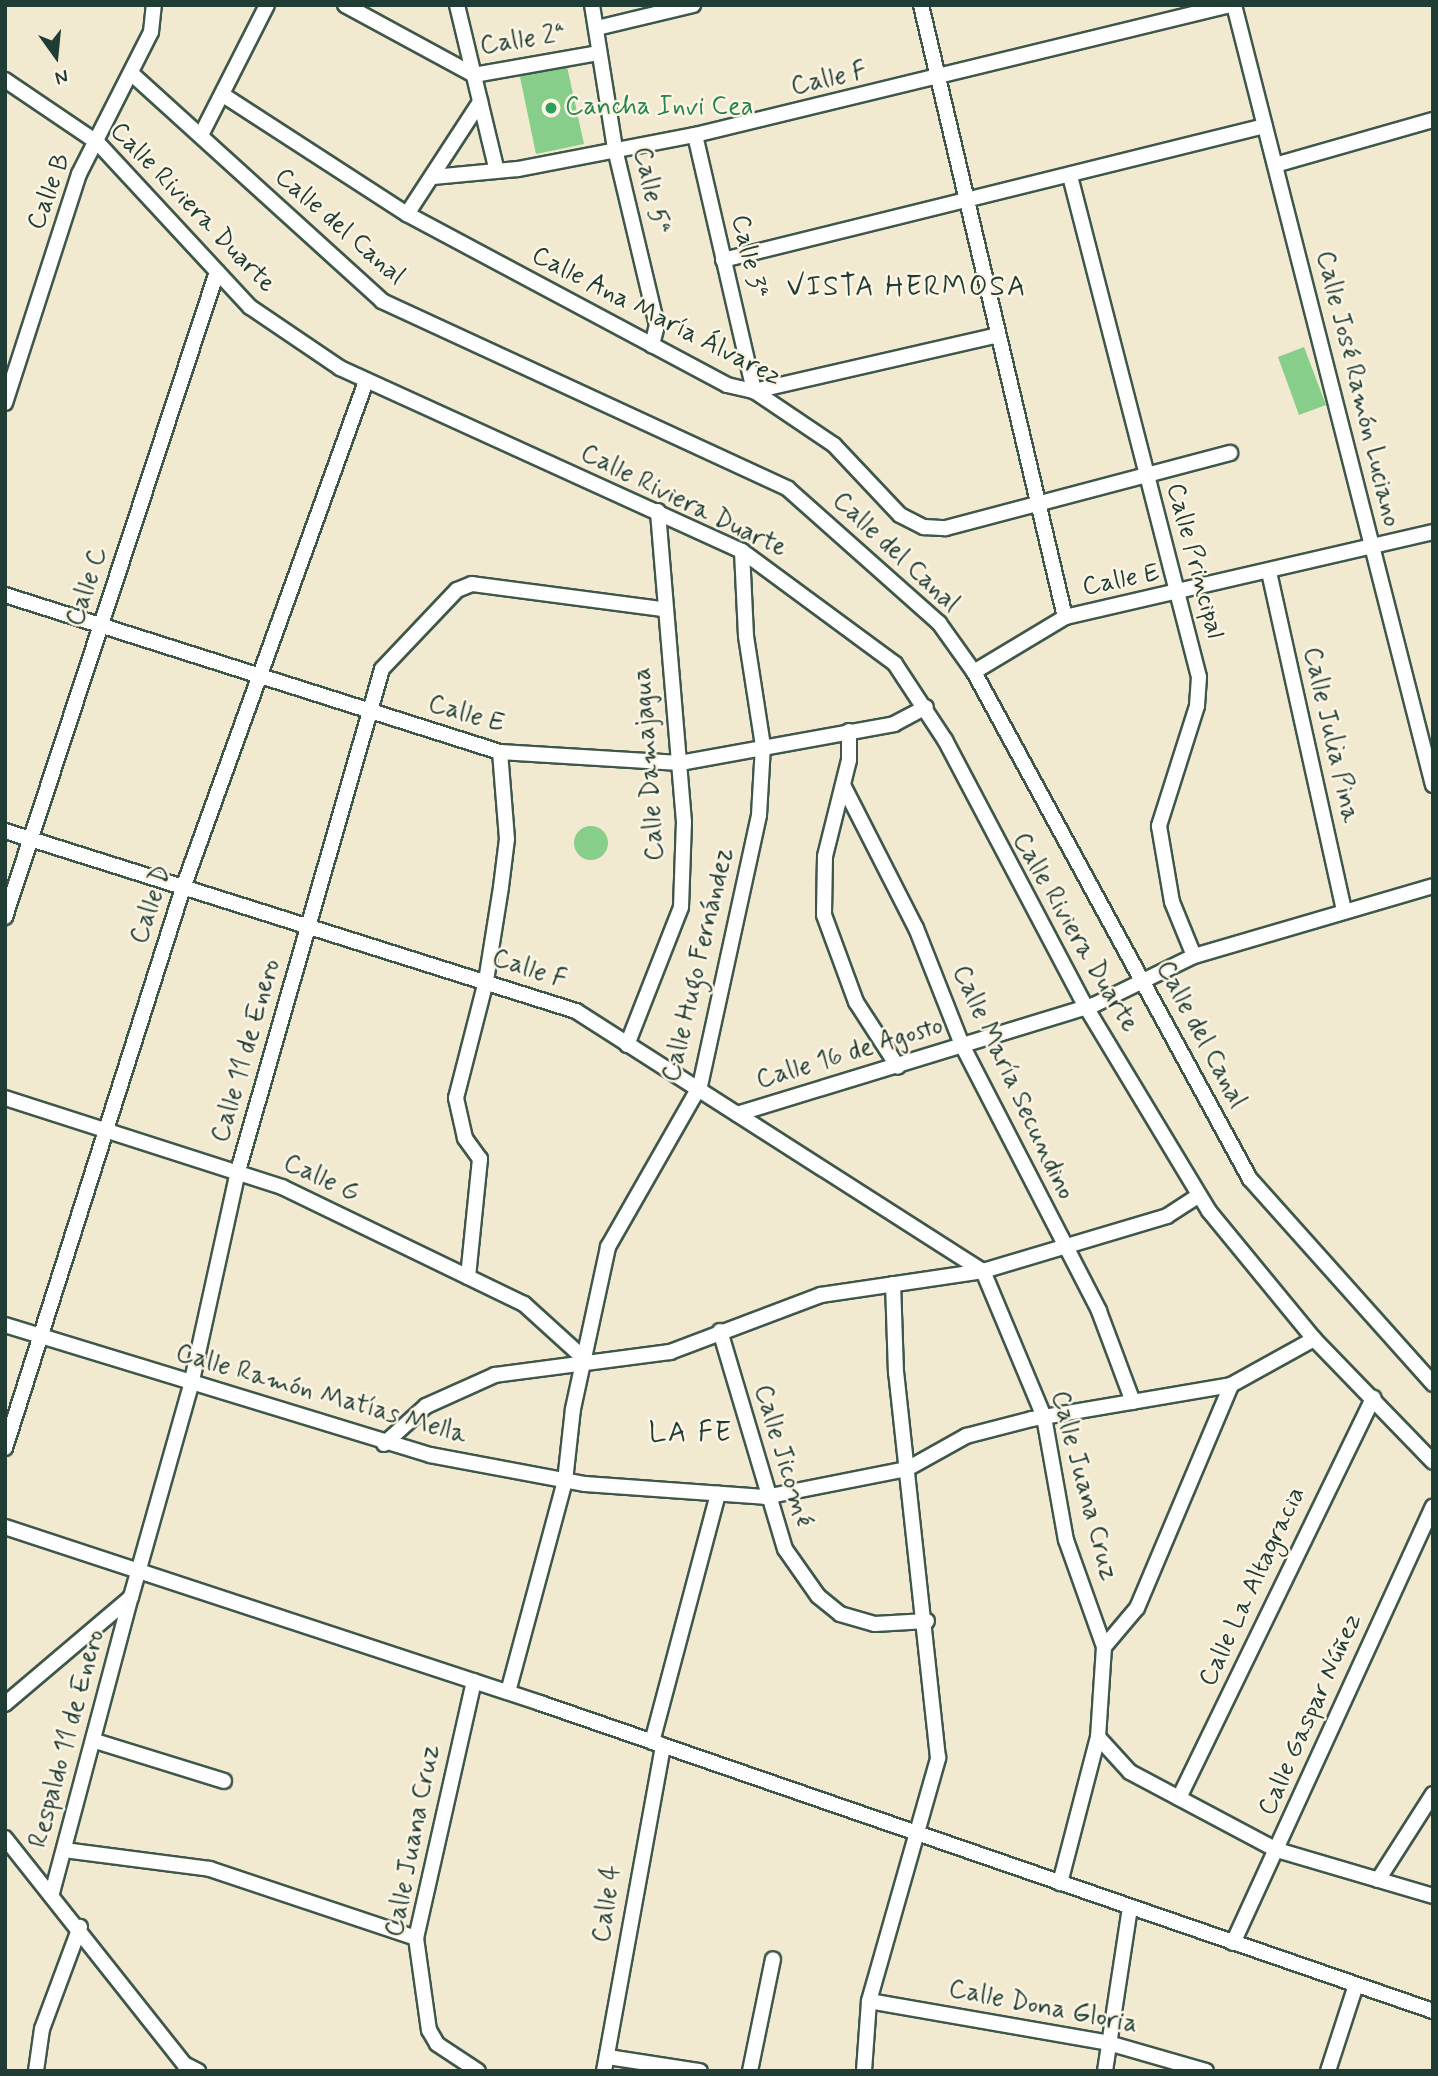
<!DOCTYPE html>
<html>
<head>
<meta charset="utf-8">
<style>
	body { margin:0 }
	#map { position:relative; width:1438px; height:2076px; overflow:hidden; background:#f2ead0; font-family:Mynerve,sans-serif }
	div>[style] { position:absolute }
	.green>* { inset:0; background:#86ce89 }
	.round { border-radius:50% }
	.roads { filter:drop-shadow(2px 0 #3f574b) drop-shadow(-2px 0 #3f574b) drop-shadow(0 2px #3f574b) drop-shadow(0 -2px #3f574b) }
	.street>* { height:14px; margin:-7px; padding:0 7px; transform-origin:7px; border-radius:7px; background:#fff }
	.dots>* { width:19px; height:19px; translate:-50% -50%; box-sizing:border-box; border:4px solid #fcf5e5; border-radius:50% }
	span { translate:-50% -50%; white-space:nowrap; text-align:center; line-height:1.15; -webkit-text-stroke:5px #fcf5e5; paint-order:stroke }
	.street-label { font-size:26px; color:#1f3d34 }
	.leisure-label { font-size:26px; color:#27864d }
	.left { translate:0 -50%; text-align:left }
	.neighbourhood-label { font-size:28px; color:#1f3d34; letter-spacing:2px }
	.frame { position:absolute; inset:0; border:7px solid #1f3d34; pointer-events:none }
	.north { position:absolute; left:21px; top:21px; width:70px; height:70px; -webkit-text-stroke:5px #fcf5e5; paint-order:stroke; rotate:165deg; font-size:19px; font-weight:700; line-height:28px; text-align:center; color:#1f3d34 }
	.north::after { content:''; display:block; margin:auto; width:24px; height:32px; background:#1f3d34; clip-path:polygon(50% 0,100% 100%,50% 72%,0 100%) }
</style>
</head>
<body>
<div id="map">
	<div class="green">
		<div style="clip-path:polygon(566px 62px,584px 144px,536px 154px,519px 72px)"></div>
		<div style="clip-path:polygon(1304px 347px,1326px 405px,1299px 415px,1278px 357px)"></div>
		<div class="round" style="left:574px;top:826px;width:34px;height:34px"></div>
	</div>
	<div class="roads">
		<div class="street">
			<div style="left:345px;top:5px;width:147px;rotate:28.5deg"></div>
			<div style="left:474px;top:75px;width:127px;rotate:-10deg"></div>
			<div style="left:457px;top:5px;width:168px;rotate:76.5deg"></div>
			<div style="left:592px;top:5px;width:146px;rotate:80.9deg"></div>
			<div style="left:615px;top:149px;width:181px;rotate:76.6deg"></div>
			<div style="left:657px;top:325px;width:21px;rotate:104deg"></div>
			<div style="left:921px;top:5px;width:629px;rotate:76.76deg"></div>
			<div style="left:1234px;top:5px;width:805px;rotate:75.69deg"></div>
			<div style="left:597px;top:28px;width:99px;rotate:-13.5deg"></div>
			<div style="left:132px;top:74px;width:338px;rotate:42.2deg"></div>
			<div style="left:382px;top:301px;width:447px;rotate:24.8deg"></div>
			<div style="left:788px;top:489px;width:202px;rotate:41.6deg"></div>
			<div style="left:939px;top:623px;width:60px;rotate:54.5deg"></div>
			<div style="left:974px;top:672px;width:577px;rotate:61.44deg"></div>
			<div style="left:1250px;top:1179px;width:275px;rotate:48.2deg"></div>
			<div style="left:5px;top:80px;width:112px;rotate:34.1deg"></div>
			<div style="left:98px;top:143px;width:224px;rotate:47.2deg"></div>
			<div style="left:250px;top:307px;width:109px;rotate:34.1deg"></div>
			<div style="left:340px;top:368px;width:442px;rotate:24.5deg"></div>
			<div style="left:742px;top:551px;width:190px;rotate:36.4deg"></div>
			<div style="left:895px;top:664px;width:91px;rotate:56.7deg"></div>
			<div style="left:945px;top:740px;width:302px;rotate:62.2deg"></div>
			<div style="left:1086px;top:1007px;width:238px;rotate:58.9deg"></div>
			<div style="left:1209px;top:1211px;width:166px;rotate:50.6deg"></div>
			<div style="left:1314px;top:1339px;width:171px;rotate:45.9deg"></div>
			<div style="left:223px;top:95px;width:219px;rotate:32.9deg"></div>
			<div style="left:407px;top:214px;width:363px;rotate:28.1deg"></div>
			<div style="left:727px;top:385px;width:28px;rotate:13deg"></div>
			<div style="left:754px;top:391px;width:97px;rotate:34deg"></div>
			<div style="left:834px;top:445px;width:96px;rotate:46.7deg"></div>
			<div style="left:900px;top:515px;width:27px;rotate:27deg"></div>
			<div style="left:924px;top:527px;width:22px;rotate:3deg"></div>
			<div style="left:946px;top:528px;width:294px;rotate:-14.8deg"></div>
			<div style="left:201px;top:135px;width:146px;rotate:-63.1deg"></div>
			<div style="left:695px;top:135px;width:263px;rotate:77deg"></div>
			<div style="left:754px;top:391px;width:250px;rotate:-12.9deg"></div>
			<div style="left:1275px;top:165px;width:164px;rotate:-15.9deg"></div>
			<div style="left:1070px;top:176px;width:517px;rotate:75.56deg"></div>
			<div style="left:1199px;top:677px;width:29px;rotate:94deg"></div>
			<div style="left:1197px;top:706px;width:126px;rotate:107.6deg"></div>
			<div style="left:1159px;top:826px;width:77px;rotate:80.3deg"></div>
			<div style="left:1172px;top:902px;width:58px;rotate:67.8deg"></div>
			<div style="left:433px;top:177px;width:85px;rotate:-5.4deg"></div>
			<div style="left:518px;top:169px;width:180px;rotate:-10.9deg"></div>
			<div style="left:695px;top:135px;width:551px;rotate:-13.66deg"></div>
			<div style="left:407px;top:214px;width:134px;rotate:-56.9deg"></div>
			<div style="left:723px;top:260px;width:558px;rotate:-13.89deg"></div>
			<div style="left:5px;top:403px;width:241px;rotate:-72.1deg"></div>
			<div style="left:79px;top:174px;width:159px;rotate:-63.1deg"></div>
			<div style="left:151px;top:32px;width:27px;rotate:-84deg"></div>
			<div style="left:1269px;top:572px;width:346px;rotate:77.5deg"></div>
			<div style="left:5px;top:595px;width:519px;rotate:17.6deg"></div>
			<div style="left:500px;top:752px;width:180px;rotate:3.5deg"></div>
			<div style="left:680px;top:763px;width:218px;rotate:-10.3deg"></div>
			<div style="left:894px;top:724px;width:36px;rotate:-28deg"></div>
			<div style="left:974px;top:672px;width:106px;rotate:-31.1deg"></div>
			<div style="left:1065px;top:617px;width:378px;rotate:-13deg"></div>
			<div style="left:849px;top:731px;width:29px;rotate:90deg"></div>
			<div style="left:849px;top:760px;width:99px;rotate:104deg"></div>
			<div style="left:825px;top:856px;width:59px;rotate:91deg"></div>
			<div style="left:824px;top:915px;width:93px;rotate:69.8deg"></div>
			<div style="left:856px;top:1002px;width:77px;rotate:57.1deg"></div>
			<div style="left:843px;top:785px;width:161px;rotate:63deg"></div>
			<div style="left:916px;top:928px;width:126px;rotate:68.5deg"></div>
			<div style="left:962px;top:1045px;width:299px;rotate:62.7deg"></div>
			<div style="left:1099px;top:1311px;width:97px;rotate:69.5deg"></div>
			<div style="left:5px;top:831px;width:599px;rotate:17.5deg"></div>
			<div style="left:576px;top:1011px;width:483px;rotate:32.6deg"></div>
			<div style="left:983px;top:1271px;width:158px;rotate:67.3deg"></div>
			<div style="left:1044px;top:1417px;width:125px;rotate:79.9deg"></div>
			<div style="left:1066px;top:1540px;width:114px;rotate:70.4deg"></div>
			<div style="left:1104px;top:1647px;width:90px;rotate:93.8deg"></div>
			<div style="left:1098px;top:1737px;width:151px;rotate:104.6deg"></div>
			<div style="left:5px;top:917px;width:679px;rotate:-71.81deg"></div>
			<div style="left:627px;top:1045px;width:148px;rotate:-68.6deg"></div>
			<div style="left:681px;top:907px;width:85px;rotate:-88deg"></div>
			<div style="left:684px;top:822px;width:312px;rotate:-94.8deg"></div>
			<div style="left:5px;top:1098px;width:291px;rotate:17.8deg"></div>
			<div style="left:282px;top:1187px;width:269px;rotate:25.8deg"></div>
			<div style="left:524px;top:1304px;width:86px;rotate:42.2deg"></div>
			<div style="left:737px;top:1114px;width:373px;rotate:-17deg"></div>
			<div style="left:1094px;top:1005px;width:111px;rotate:-26.1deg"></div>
			<div style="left:1194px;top:956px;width:249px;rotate:-16.3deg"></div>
			<div style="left:468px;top:1277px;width:119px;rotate:-84.2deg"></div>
			<div style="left:480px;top:1159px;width:26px;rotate:-126deg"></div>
			<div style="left:465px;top:1138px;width:41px;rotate:-102.7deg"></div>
			<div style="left:456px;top:1098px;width:121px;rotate:-75.6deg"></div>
			<div style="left:486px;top:981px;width:95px;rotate:-80.9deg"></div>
			<div style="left:501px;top:887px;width:48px;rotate:-82.9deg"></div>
			<div style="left:507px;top:839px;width:87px;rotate:-94.6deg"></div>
			<div style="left:5px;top:1325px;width:444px;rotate:17deg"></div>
			<div style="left:430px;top:1455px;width:158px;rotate:10.6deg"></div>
			<div style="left:585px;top:1484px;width:180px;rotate:4.1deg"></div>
			<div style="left:765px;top:1497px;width:145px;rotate:-11.2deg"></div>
			<div style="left:907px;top:1469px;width:68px;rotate:-29.2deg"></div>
			<div style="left:966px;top:1436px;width:68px;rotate:-14.4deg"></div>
			<div style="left:1032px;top:1419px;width:202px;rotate:-9.7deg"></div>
			<div style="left:1231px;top:1385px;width:95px;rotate:-29deg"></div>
			<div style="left:720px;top:1331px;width:227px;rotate:73.4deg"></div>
			<div style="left:785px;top:1549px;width:57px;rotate:54.9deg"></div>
			<div style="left:818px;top:1596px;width:28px;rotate:39deg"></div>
			<div style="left:840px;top:1614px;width:36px;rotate:16deg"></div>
			<div style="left:875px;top:1624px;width:52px;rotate:-3.3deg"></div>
			<div style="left:384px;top:1444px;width:57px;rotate:-42.1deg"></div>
			<div style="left:426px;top:1406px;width:76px;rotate:-24.2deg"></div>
			<div style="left:495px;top:1375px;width:177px;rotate:-7.5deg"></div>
			<div style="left:670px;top:1352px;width:161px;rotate:-20.7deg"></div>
			<div style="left:821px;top:1295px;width:164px;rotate:-8.4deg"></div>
			<div style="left:983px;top:1271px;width:192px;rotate:-16.6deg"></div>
			<div style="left:1167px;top:1216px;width:38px;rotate:-33deg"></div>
			<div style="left:5px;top:1448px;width:588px;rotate:-72.37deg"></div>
			<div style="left:183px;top:888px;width:536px;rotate:-70.14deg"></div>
			<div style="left:5px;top:1527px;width:563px;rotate:18.21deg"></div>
			<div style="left:540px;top:1703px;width:945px;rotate:19.03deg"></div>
			<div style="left:1104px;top:1647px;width:51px;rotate:-49.8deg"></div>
			<div style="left:1137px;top:1608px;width:242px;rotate:-67.1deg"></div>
			<div style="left:474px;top:1681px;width:263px;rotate:102.7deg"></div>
			<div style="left:416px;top:1938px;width:93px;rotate:82deg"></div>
			<div style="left:429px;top:2030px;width:16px;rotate:60deg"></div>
			<div style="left:437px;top:2044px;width:49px;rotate:33.4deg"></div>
			<div style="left:508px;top:1692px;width:219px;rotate:-74.9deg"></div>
			<div style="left:565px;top:1481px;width:72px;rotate:-83.7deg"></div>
			<div style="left:573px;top:1409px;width:166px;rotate:-77.8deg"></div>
			<div style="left:608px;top:1247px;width:185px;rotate:-60.3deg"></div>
			<div style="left:700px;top:1086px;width:277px;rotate:-77.7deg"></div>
			<div style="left:759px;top:815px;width:69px;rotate:-86.7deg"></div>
			<div style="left:763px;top:746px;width:111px;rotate:-98.8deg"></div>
			<div style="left:746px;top:636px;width:85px;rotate:-92.7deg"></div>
			<div style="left:5px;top:1704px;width:165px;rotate:-40.3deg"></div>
			<div style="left:131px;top:1597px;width:220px;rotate:-74.2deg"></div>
			<div style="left:191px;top:1385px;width:219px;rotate:-77.6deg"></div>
			<div style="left:238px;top:1171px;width:522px;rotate:-73.99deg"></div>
			<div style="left:382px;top:669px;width:109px;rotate:-46.5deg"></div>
			<div style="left:457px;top:590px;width:16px;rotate:-22deg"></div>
			<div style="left:472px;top:584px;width:193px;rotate:7.5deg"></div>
			<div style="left:1098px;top:1737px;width:47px;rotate:47.6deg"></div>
			<div style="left:1130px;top:1772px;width:166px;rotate:28deg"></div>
			<div style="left:1277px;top:1850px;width:163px;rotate:16.4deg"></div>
			<div style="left:95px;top:1741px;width:135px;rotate:17.2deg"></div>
			<div style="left:652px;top:1742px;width:257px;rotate:-75.1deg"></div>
			<div style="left:1179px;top:1798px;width:445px;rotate:-64.1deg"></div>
			<div style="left:5px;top:1838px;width:288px;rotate:51.6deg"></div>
			<div style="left:184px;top:2064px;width:16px;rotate:27deg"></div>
			<div style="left:64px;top:1850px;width:147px;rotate:7.4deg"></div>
			<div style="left:210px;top:1869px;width:217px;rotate:18.5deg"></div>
			<div style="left:1378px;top:1880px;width:102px;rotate:-57.4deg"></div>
			<div style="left:52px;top:1893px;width:306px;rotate:-75.1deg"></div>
			<div style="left:1233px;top:1943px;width:480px;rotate:-65.4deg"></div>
			<div style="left:869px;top:2001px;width:240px;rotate:9.9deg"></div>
			<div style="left:1105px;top:2042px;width:105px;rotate:16deg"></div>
			<div style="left:608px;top:2057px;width:93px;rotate:8.7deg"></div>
			<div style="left:36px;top:2071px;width:42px;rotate:-81.9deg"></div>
			<div style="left:42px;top:2029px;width:109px;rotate:-69.6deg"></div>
			<div style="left:604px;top:2071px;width:331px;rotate:-79.7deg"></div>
			<div style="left:750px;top:2071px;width:114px;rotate:-78.4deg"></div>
			<div style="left:864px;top:2071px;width:70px;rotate:-85.9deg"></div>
			<div style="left:869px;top:2001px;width:253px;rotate:-74.1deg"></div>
			<div style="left:938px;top:1758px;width:387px;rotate:-96.2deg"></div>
			<div style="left:896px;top:1373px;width:89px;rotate:-91.9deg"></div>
			<div style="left:1105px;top:2071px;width:166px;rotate:-81.3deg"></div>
			<div style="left:1328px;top:2071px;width:90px;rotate:-72deg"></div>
		</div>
	</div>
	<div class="dots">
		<div style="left:551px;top:108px;background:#2e9e5b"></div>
	</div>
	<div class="street-label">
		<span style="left:523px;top:41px;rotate:-9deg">Calle 2ª</span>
		<span style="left:829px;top:80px;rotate:-13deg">Calle F</span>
		<span style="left:650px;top:191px;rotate:77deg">Calle 5ª</span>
		<span style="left:50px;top:192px;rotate:-69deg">Calle B</span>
		<span style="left:192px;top:208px;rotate:46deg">Calle Riviera Duarte</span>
		<span style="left:339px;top:227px;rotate:41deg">Calle del Canal</span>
		<span style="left:748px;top:257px;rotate:77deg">Calle 3ª</span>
		<span style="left:656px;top:317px;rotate:27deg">Calle Ana María Álvarez</span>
		<span style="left:1357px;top:389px;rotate:76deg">Calle José Ramón Luciano</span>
		<span style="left:683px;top:502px;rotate:26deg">Calle Riviera Duarte</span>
		<span style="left:895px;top:553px;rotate:43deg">Calle del Canal</span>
		<span style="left:1194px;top:561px;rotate:75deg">Calle Principal</span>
		<span style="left:1121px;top:581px;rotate:-11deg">Calle E</span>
		<span style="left:88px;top:587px;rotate:-72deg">Calle C</span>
		<span style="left:466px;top:715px;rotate:16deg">Calle E</span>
		<span style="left:1330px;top:735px;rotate:77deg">Calle Julia Pina</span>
		<span style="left:650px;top:764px;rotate:-94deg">Calle Damajagua</span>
		<span style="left:152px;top:905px;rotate:-72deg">Calle D</span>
		<span style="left:1074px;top:933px;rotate:60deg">Calle Riviera Duarte</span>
		<span style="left:699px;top:965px;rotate:-77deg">Calle Hugo Fernández</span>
		<span style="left:529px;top:970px;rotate:18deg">Calle F</span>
		<span style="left:1200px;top:1035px;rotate:62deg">Calle del Canal</span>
		<span style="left:247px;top:1051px;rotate:-74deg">Calle 11 de Enero</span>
		<span style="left:850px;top:1054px;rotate:-17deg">Calle 16 de Agosto</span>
		<span style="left:1012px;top:1083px;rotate:65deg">Calle María Secundino</span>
		<span style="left:321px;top:1179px;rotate:24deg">Calle G</span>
		<span style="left:321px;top:1395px;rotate:16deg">Calle Ramón Matías Mella</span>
		<span style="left:782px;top:1456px;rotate:73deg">Calle Jicomé</span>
		<span style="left:1083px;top:1486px;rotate:75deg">Calle Juana Cruz</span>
		<span style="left:1253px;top:1587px;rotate:-65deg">Calle La Altagracia</span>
		<span style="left:1311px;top:1715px;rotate:-66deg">Calle Gaspar Núñez</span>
		<span style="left:68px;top:1739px;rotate:-75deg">Respaldo 11 de Enero</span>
		<span style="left:414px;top:1841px;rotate:-79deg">Calle Juana Cruz</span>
		<span style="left:608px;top:1904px;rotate:-82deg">Calle 4</span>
		<span style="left:1043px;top:2008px;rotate:11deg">Calle Dona Gloria</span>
	</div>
	<div class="leisure-label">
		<span class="left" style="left:565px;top:108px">Cancha Invi Cea</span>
	</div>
	<div class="neighbourhood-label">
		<span style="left:907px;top:288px">VISTA HERMOSA</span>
		<span style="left:691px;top:1434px">LA FE</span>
	</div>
	<div class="frame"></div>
	<div class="north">N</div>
</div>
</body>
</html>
